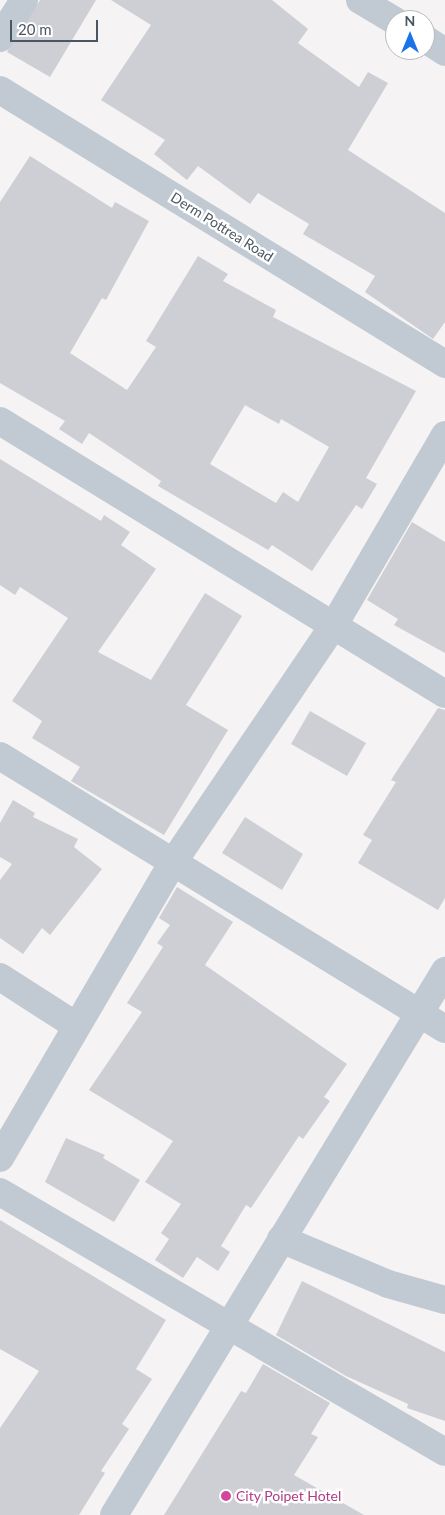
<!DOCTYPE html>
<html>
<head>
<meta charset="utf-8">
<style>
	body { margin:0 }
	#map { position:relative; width:445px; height:1515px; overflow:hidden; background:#f5f3f3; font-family:Lato,sans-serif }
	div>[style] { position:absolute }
	.building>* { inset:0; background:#cdcfd5 }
	.minor>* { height:28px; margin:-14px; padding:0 14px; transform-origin:14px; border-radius:14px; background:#c1cad2 }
	.dots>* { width:14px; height:14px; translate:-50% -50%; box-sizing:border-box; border:2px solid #fff; border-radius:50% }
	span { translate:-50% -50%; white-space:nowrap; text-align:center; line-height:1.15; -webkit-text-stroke:5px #fff; paint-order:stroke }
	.street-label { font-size:14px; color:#4a5661 }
	.hotel-label { font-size:14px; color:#b23c85 }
	.left { translate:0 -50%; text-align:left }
	.north { position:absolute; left:385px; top:10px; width:50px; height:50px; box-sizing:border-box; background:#fff; border:1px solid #b7bbc0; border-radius:50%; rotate:0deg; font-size:14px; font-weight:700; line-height:20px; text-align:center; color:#4a5661 }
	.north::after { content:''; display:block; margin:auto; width:18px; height:22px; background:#1a73e8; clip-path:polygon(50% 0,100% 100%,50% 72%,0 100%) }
	.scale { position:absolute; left:10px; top:20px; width:88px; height:22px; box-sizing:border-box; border:2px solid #4a5661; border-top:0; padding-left:6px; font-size:15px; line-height:18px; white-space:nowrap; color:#4a5661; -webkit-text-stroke:4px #fff; paint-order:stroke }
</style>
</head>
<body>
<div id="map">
	<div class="building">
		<div style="clip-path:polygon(40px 0,96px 0,50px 77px,7px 52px)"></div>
		<div style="clip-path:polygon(111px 0,272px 0,308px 29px,298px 43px,359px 87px,368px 72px,388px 83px,348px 150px,445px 213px,445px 322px,433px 339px,365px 292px,375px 276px,303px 234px,309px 224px,258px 193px,250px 204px,198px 166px,187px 180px,154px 154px,165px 140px,101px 100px,151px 25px)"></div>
		<div style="clip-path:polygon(evenodd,30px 156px,112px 208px,115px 202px,149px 221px,106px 300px,102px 298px,70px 353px,127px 390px,156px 347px,146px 341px,198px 256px,228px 274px,223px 281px,276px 310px,273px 317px,416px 391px,366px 478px,377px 484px,362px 509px,356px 505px,312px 571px,272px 545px,268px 550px,158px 486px,161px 481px,89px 433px,82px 444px,59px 429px,65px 421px,0 383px,0 202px,30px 156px,245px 405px,279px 424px,281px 419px,329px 447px,298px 502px,283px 492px,276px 503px,210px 464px,245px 405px)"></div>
		<div style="clip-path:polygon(0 459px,101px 521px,104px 515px,130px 532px,121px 545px,156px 569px,98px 652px,151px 680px,205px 593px,242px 616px,186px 705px,228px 730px,164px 835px,71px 781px,80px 767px,32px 738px,42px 721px,12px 701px,68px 618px,20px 587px,15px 595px,0 585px)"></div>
		<div style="clip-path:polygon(412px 522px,445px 542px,445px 653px,394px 625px,398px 619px,367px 600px)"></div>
		<div style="clip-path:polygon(438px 708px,445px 710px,445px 898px,438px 910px,358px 863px,372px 840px,363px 835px,396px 782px,391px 780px)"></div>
		<div style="clip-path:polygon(310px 711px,366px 743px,347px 776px,291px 744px)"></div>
		<div style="clip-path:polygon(13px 800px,35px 813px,33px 817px,78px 839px,74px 847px,102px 869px,50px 935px,42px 928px,23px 954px,0 938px,0 880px,12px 864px,0 857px,0 823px)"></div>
		<div style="clip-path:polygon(245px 817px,303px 854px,282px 890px,222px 853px)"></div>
		<div style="clip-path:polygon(177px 887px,233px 922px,205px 965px,347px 1064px,324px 1097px,330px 1101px,303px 1139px,299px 1136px,251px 1208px,246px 1205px,221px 1246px,230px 1252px,218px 1271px,197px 1257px,183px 1278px,155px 1260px,169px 1239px,161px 1233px,181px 1204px,145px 1182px,173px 1141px,89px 1090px,142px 1012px,127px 1003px,163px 947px,157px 943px,170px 925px,159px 918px)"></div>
		<div style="clip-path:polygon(66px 1138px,105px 1155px,103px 1158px,140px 1180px,114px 1222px,45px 1182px)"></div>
		<div style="clip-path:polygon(0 1220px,166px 1320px,136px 1369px,152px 1379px,122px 1424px,129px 1429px,101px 1471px,105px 1473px,79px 1515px,0 1515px,0 1428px,39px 1371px,0 1349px)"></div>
		<div style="clip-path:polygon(302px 1281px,445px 1352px,445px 1421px,407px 1408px,408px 1404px,346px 1376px,276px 1335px)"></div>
		<div style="clip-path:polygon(263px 1364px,330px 1403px,311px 1434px,318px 1437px,294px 1475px,364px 1515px,164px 1515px,241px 1391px,246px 1393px)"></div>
	</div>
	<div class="minor">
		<div style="left:360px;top:0;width:41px;rotate:31deg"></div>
		<div style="left:0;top:38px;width:45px;rotate:-57.7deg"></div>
		<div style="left:425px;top:39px;width:24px;rotate:33deg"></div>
		<div style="left:0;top:90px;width:523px;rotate:31.62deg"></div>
		<div style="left:0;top:421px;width:522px;rotate:31.53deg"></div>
		<div style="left:0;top:756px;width:522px;rotate:31.53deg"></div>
		<div style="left:0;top:977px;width:89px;rotate:32.6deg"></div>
		<div style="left:0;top:1158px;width:341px;rotate:-59.7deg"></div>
		<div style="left:172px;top:864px;width:289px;rotate:-55.9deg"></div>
		<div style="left:334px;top:625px;width:220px;rotate:-59.7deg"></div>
		<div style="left:0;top:1192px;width:515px;rotate:30.3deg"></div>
		<div style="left:281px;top:1239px;width:116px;rotate:22.8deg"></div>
		<div style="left:388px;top:1284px;width:59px;rotate:15.7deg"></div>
		<div style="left:114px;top:1515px;width:637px;rotate:-58.68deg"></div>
	</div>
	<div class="dots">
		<div style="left:226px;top:1496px;background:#d1479c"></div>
	</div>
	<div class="street-label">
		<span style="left:222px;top:227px;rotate:32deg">Derm Pottrea Road</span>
	</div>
	<div class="hotel-label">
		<span class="left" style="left:236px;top:1496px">City Poipet Hotel</span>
	</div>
	<div class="north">N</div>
	<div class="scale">20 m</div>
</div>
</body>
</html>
